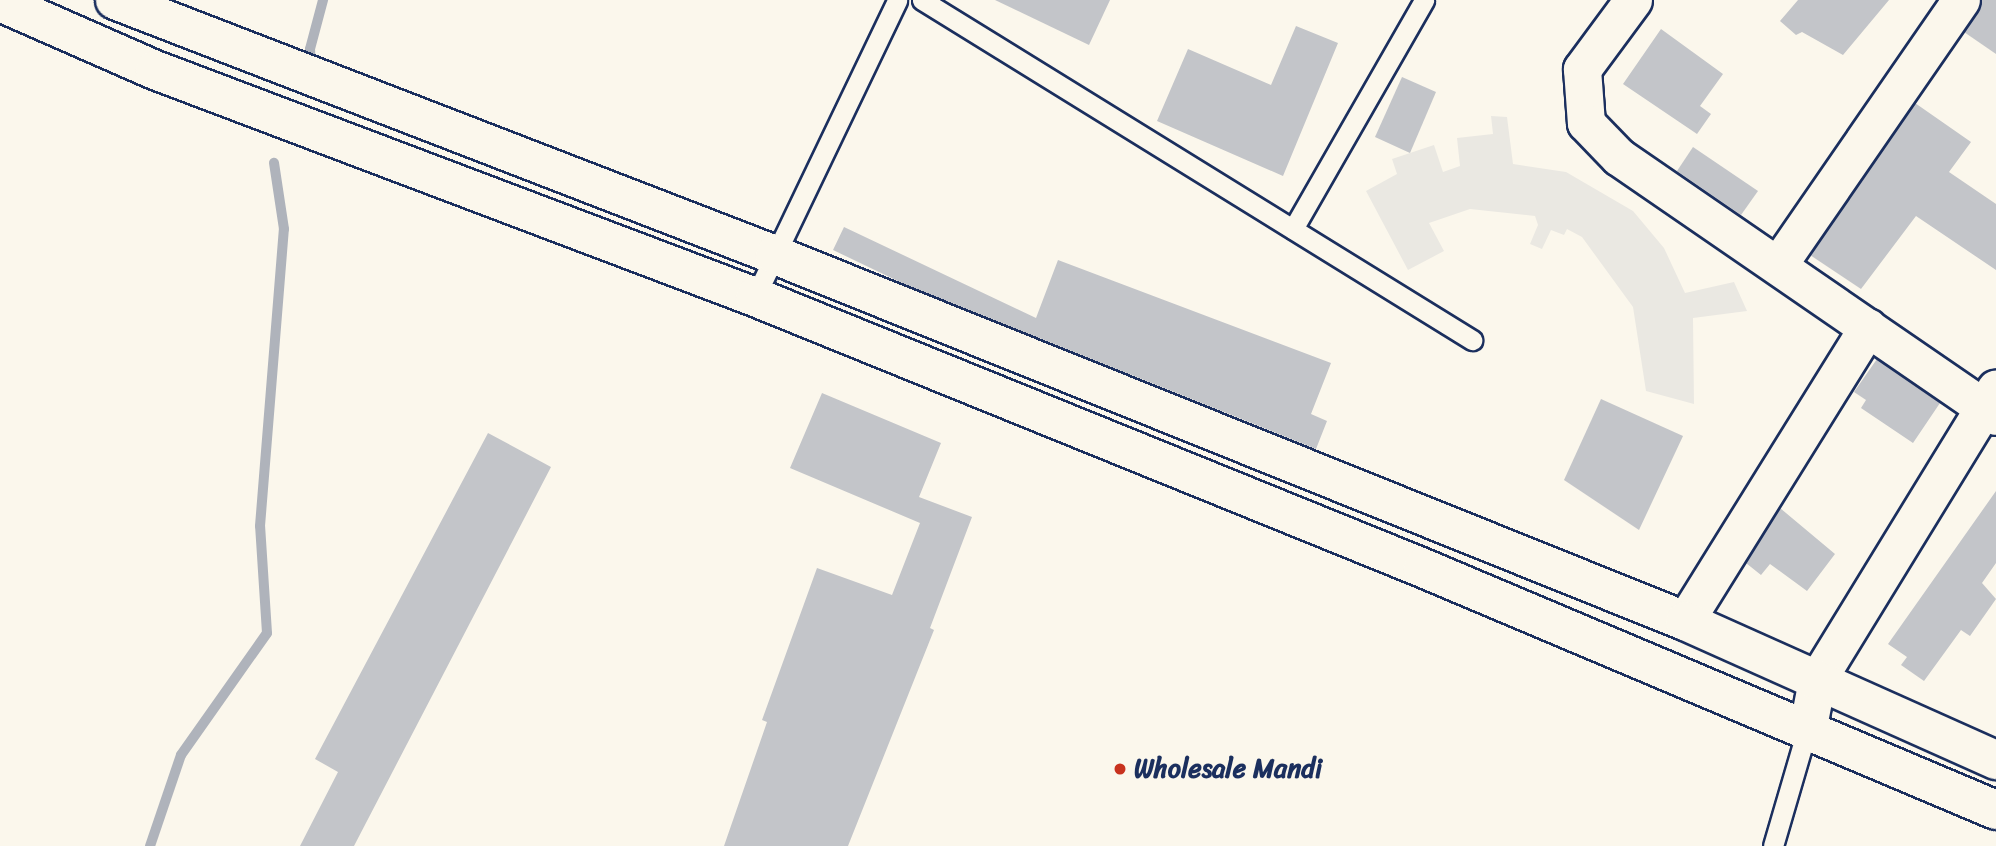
<!DOCTYPE html>
<html>
<head>
<meta charset="utf-8">
<style>
	body { margin:0 }
	#map { position:relative; width:1996px; height:846px; overflow:hidden; background:#fbf7ec; font-family:Sriracha,sans-serif }
	div>[style] { position:absolute }
	.built>* { inset:0; background:#eae8e2 }
	.stream>* { height:10px; margin:-5px; padding:0 5px; transform-origin:5px; border-radius:5px; background:#afb3bb }
	.building>* { inset:0; background:#c3c5c9 }
	.roads { filter:drop-shadow(2px 0 #1b2f5e) drop-shadow(-2px 0 #1b2f5e) drop-shadow(0 2px #1b2f5e) drop-shadow(0 -2px #1b2f5e) }
	.service>* { height:19px; margin:-9.5px; padding:0 9.5px; transform-origin:9.5px; border-radius:9.5px; background:#fbf7ec }
	.minor>* { height:37px; margin:-18.5px; padding:0 18.5px; transform-origin:18.5px; border-radius:18.5px; background:#fbf7ec }
	.secondary>* { height:38px; margin:-19px; padding:0 19px; transform-origin:19px; border-radius:19px; background:#fbf7ec }
	.dots>* { width:19px; height:19px; translate:-50% -50%; box-sizing:border-box; border:4px solid #fbf7ec; border-radius:50% }
	span { translate:-50% -50%; white-space:nowrap; text-align:center; line-height:1.15; -webkit-text-stroke:5px #fbf7ec; paint-order:stroke }
	.poi-label { font-size:26px; color:#1b2f5e; font-weight:700 }
	.left { translate:0 -50%; text-align:left }
</style>
</head>
<body>
<div id="map">
	<div class="built">
		<div style="clip-path:polygon(1491px 116px,1507px 117px,1513px 164px,1566px 172px,1633px 211px,1664px 248px,1685px 293px,1734px 282px,1747px 311px,1693px 318px,1694px 404px,1646px 391px,1633px 307px,1582px 237px,1567px 229px,1564px 235px,1551px 230px,1542px 249px,1530px 244px,1538px 225px,1535px 216px,1470px 209px,1429px 223px,1444px 251px,1408px 270px,1366px 191px,1397px 174px,1392px 159px,1434px 145px,1443px 172px,1460px 166px,1457px 138px,1493px 134px)"></div>
	</div>
	<div class="stream">
		<div style="left:311px;top:68px;width:19px;rotate:-93deg"></div>
		<div style="left:310px;top:49px;width:51px;rotate:-75.1deg"></div>
		<div style="left:150px;top:846px;width:96px;rotate:-71.2deg"></div>
		<div style="left:181px;top:755px;width:149px;rotate:-54.8deg"></div>
		<div style="left:267px;top:633px;width:107px;rotate:-93.7deg"></div>
		<div style="left:260px;top:526px;width:298px;rotate:-85.4deg"></div>
		<div style="left:284px;top:229px;width:67px;rotate:-98.6deg"></div>
	</div>
	<div class="building">
		<div style="clip-path:polygon(995px 0,1110px 0,1089px 45px)"></div>
		<div style="clip-path:polygon(1798px 0,1889px 0,1843px 55px,1802px 32px,1796px 35px,1780px 21px)"></div>
		<div style="clip-path:polygon(1982px 0,1996px 0,1996px 54px,1964px 32px)"></div>
		<div style="clip-path:polygon(1296px 26px,1338px 43px,1283px 176px,1157px 121px,1188px 49px,1271px 85px)"></div>
		<div style="clip-path:polygon(1661px 29px,1723px 74px,1700px 106px,1711px 114px,1697px 134px,1623px 84px)"></div>
		<div style="clip-path:polygon(1402px 77px,1436px 92px,1410px 153px,1375px 137px)"></div>
		<div style="clip-path:polygon(1915px 103px,1971px 142px,1949px 172px,1996px 204px,1996px 270px,1916px 216px,1861px 289px,1810px 255px)"></div>
		<div style="clip-path:polygon(1693px 147px,1758px 191px,1741px 215px,1677px 171px)"></div>
		<div style="clip-path:polygon(844px 227px,1036px 318px,1058px 260px,1331px 363px,1311px 414px,1327px 421px,1316px 449px,902px 283px,833px 250px)"></div>
		<div style="clip-path:polygon(1877px 359px,1940px 403px,1913px 443px,1861px 408px,1866px 400px,1854px 392px)"></div>
		<div style="clip-path:polygon(822px 393px,941px 443px,919px 497px,972px 517px,930px 628px,934px 630px,848px 846px,724px 846px,767px 722px,762px 720px,817px 568px,892px 595px,920px 523px,790px 468px)"></div>
		<div style="clip-path:polygon(1601px 399px,1683px 436px,1639px 530px,1564px 480px)"></div>
		<div style="clip-path:polygon(488px 433px,551px 467px,354px 846px,300px 846px,338px 772px,315px 759px)"></div>
		<div style="clip-path:polygon(1996px 491px,1996px 563px,1982px 583px,1996px 599px,1970px 636px,1961px 630px,1924px 681px,1901px 665px,1907px 657px,1888px 644px)"></div>
		<div style="clip-path:polygon(1780px 508px,1835px 554px,1807px 591px,1770px 564px,1761px 575px,1746px 563px)"></div>
	</div>
	<div class="roads">
		<div class="service">
			<div style="left:922px;top:0;width:647px;rotate:31.72deg"></div>
			<div style="left:1293px;top:229px;width:264px;rotate:-60.2deg"></div>
			<div style="left:755px;top:297px;width:329px;rotate:-64.4deg"></div>
			<div style="left:1773px;top:846px;width:125px;rotate:-73.7deg"></div>
		</div>
		<div class="minor">
			<div style="left:1633px;top:0;width:86px;rotate:126.5deg"></div>
			<div style="left:1582px;top:69px;width:54px;rotate:85.8deg"></div>
			<div style="left:1586px;top:123px;width:47px;rotate:45.9deg"></div>
			<div style="left:1619px;top:157px;width:457px;rotate:34.5deg"></div>
			<div style="left:1778px;top:265px;width:322px;rotate:-55.4deg"></div>
			<div style="left:1685px;top:621px;width:346px;rotate:-58.1deg"></div>
			<div style="left:1808px;top:726px;width:47px;rotate:-78.9deg"></div>
			<div style="left:1817px;top:680px;width:342px;rotate:-58.5deg"></div>
		</div>
		<div class="secondary">
			<div style="left:115px;top:0;width:708px;rotate:21.12deg"></div>
			<div style="left:775px;top:255px;width:981px;rotate:21.91deg"></div>
			<div style="left:1685px;top:621px;width:341px;rotate:24.1deg"></div>
			<div style="left:0;top:2px;width:169px;rotate:23.7deg"></div>
			<div style="left:155px;top:70px;width:642px;rotate:20.72deg"></div>
			<div style="left:755px;top:297px;width:721px;rotate:22.08deg"></div>
			<div style="left:1423px;top:568px;width:622px;rotate:22.9deg"></div>
		</div>
	</div>
	<div class="dots">
		<div style="left:1120px;top:769px;background:#c8321e"></div>
	</div>
	<div class="poi-label">
		<span class="left" style="left:1134px;top:769px">Wholesale Mandi</span>
	</div>
</div>
</body>
</html>
